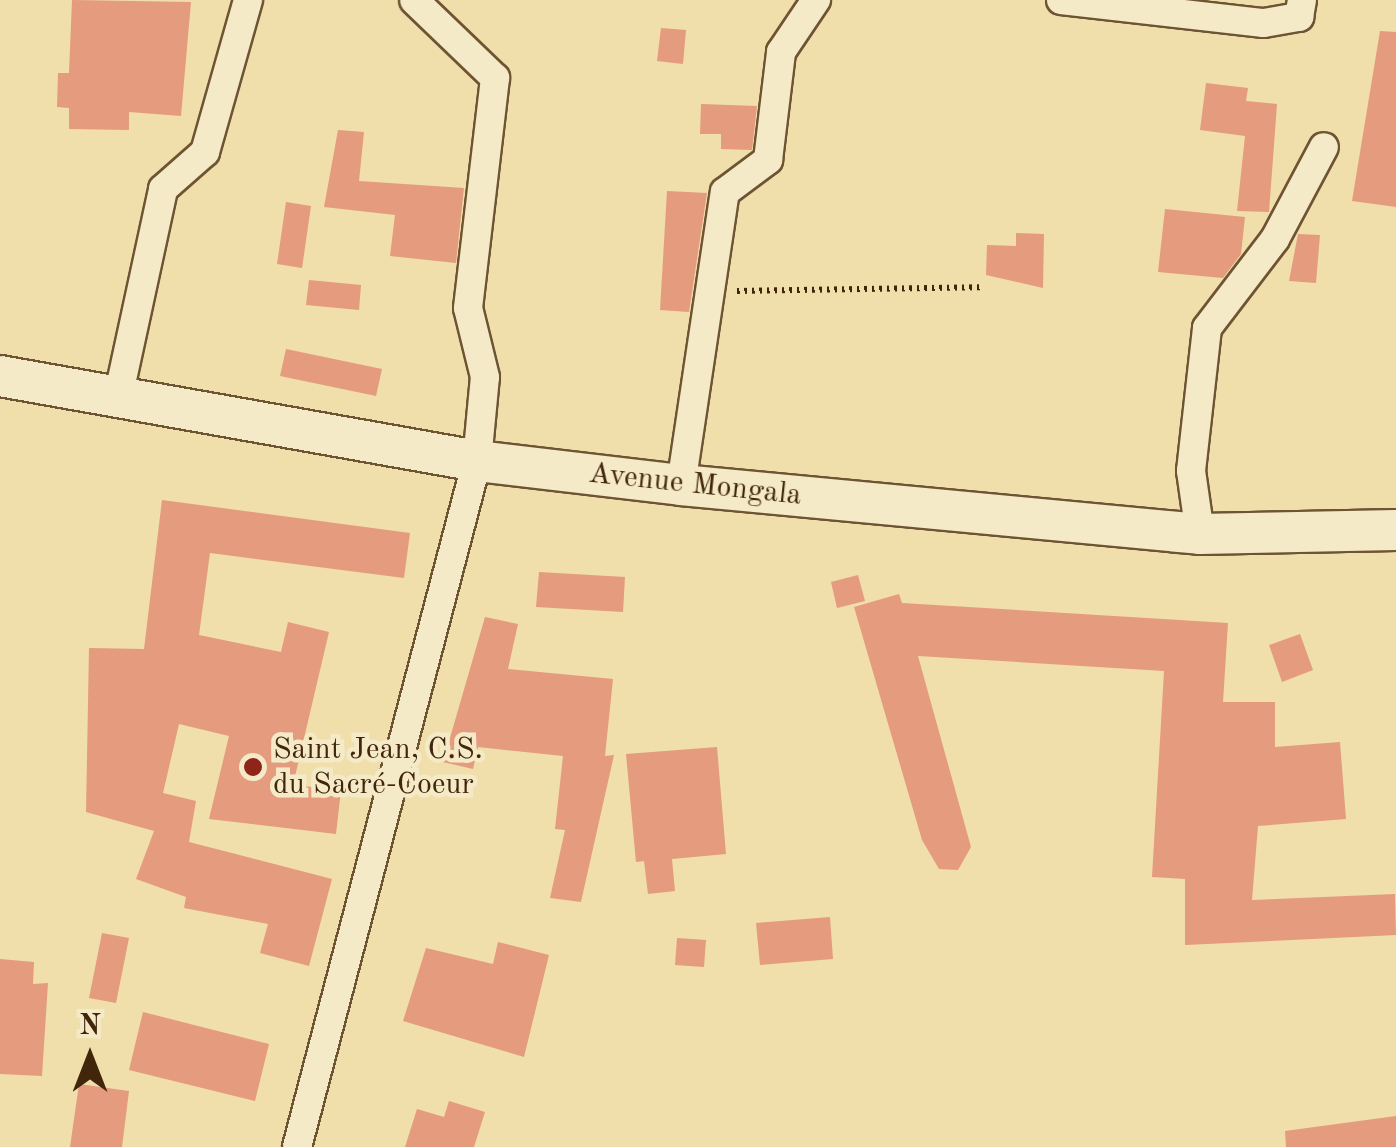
<!DOCTYPE html>
<html>
<head>
<meta charset="utf-8">
<style>
	body { margin:0 }
	#map { position:relative; width:1396px; height:1147px; overflow:hidden; background:#f0deab; font-family:"Old Standard TT",serif }
	div>[style] { position:absolute }
	.building>* { inset:0; background:#e49b7e }
	.path>* { height:6px; margin-top:-3px; transform-origin:0; background:repeating-linear-gradient(90deg,#42260b 0 2.5px,transparent 0 7.5px) }
	.roads { filter:drop-shadow(2px 0 #6e5433) drop-shadow(-2px 0 #6e5433) drop-shadow(0 2px #6e5433) drop-shadow(0 -2px #6e5433) }
	.street>* { height:28px; margin:-14px; padding:0 14px; transform-origin:14px; border-radius:14px; background:#f5eac8 }
	.secondary>* { height:40px; margin:-20px; padding:0 20px; transform-origin:20px; border-radius:20px; background:#f5eac8 }
	.dots>* { width:28px; height:28px; translate:-50% -50%; box-sizing:border-box; border:5px solid #f5eac8; border-radius:50% }
	span { translate:-50% -50%; white-space:nowrap; text-align:center; line-height:1.15; -webkit-text-stroke:9px #f5eac8; paint-order:stroke }
	.street-label { font-size:30px; color:#42260b }
	.poi-label { font-size:30px; color:#42260b }
	.left { translate:0 -50%; text-align:left }
	.north { position:absolute; left:40px; top:1007px; width:100px; height:100px; -webkit-text-stroke:8px #f5eac8; paint-order:stroke; rotate:0deg; font-size:28px; font-weight:700; line-height:40px; text-align:center; color:#42260b }
	.north::after { content:''; display:block; margin:auto; width:35px; height:45px; background:#42260b; clip-path:polygon(50% 0,100% 100%,50% 72%,0 100%) }
</style>
</head>
<body>
<div id="map">
	<div class="building">
		<div style="clip-path:polygon(72px 0,191px 2px,181px 116px,129px 112px,129px 130px,69px 129px,69px 108px,57px 107px,58px 73px,69px 73px)"></div>
		<div style="clip-path:polygon(661px 28px,686px 30px,683px 64px,657px 61px)"></div>
		<div style="clip-path:polygon(1380px 31px,1396px 32px,1396px 207px,1352px 201px)"></div>
		<div style="clip-path:polygon(1206px 83px,1248px 88px,1246px 101px,1277px 104px,1269px 212px,1237px 211px,1245px 136px,1200px 130px)"></div>
		<div style="clip-path:polygon(701px 104px,757px 106px,752px 150px,721px 149px,721px 134px,700px 134px)"></div>
		<div style="clip-path:polygon(338px 130px,364px 132px,359px 181px,464px 188px,456px 263px,390px 256px,395px 215px,324px 207px)"></div>
		<div style="clip-path:polygon(667px 191px,707px 193px,689px 312px,660px 310px)"></div>
		<div style="clip-path:polygon(286px 202px,311px 206px,302px 268px,277px 264px)"></div>
		<div style="clip-path:polygon(1165px 209px,1245px 217px,1241px 254px,1223px 278px,1158px 272px)"></div>
		<div style="clip-path:polygon(1016px 233px,1044px 234px,1043px 288px,986px 275px,987px 245px,1016px 246px)"></div>
		<div style="clip-path:polygon(1298px 234px,1320px 235px,1316px 283px,1289px 281px)"></div>
		<div style="clip-path:polygon(309px 280px,361px 285px,359px 310px,306px 305px)"></div>
		<div style="clip-path:polygon(286px 349px,382px 369px,376px 396px,280px 376px)"></div>
		<div style="clip-path:polygon(162px 500px,410px 533px,404px 578px,210px 553px,199px 635px,281px 652px,288px 622px,329px 632px,293px 785px,341px 790px,336px 834px,209px 819px,229px 736px,179px 724px,163px 793px,196px 801px,189px 842px,332px 879px,309px 966px,260px 953px,268px 924px,184px 908px,186px 897px,136px 879px,154px 831px,86px 812px,89px 648px,144px 649px)"></div>
		<div style="clip-path:polygon(539px 572px,625px 577px,623px 612px,536px 607px)"></div>
		<div style="clip-path:polygon(858px 575px,865px 601px,837px 608px,831px 582px)"></div>
		<div style="clip-path:polygon(899px 594px,902px 603px,1228px 623px,1223px 702px,1275px 702px,1275px 747px,1340px 742px,1346px 819px,1258px 826px,1252px 900px,1395px 894px,1396px 935px,1185px 945px,1185px 879px,1152px 877px,1164px 671px,918px 656px,971px 847px,958px 870px,939px 869px,922px 840px,854px 607px)"></div>
		<div style="clip-path:polygon(485px 617px,518px 624px,508px 669px,613px 679px,605px 756px,614px 755px,581px 902px,550px 898px,565px 830px,555px 829px,563px 756px,478px 747px,473px 769px,443px 762px)"></div>
		<div style="clip-path:polygon(1300px 634px,1313px 670px,1282px 682px,1269px 645px)"></div>
		<div style="clip-path:polygon(717px 747px,726px 854px,672px 859px,675px 891px,648px 894px,644px 861px,636px 862px,626px 754px)"></div>
		<div style="clip-path:polygon(830px 917px,833px 959px,760px 965px,756px 923px)"></div>
		<div style="clip-path:polygon(102px 933px,129px 938px,116px 1003px,89px 998px)"></div>
		<div style="clip-path:polygon(677px 938px,706px 940px,704px 967px,675px 965px)"></div>
		<div style="clip-path:polygon(498px 942px,549px 955px,524px 1057px,403px 1021px,426px 948px,493px 964px)"></div>
		<div style="clip-path:polygon(0 959px,34px 962px,33px 984px,48px 983px,42px 1076px,0 1074px)"></div>
		<div style="clip-path:polygon(143px 1012px,269px 1044px,255px 1101px,129px 1070px)"></div>
		<div style="clip-path:polygon(79px 1084px,129px 1091px,122px 1147px,70px 1147px)"></div>
		<div style="clip-path:polygon(449px 1101px,485px 1112px,474px 1147px,405px 1147px,417px 1109px,444px 1117px)"></div>
		<div style="clip-path:polygon(1396px 1116px,1396px 1147px,1286px 1147px,1285px 1131px)"></div>
	</div>
	<div class="path">
		<div style="left:737px;top:291px;width:243px;rotate:-0.9deg"></div>
	</div>
	<div class="roads">
		<div class="street">
			<div style="left:1061px;top:0;width:204px;rotate:6.5deg"></div>
			<div style="left:1264px;top:23px;width:36px;rotate:-10deg"></div>
			<div style="left:1299px;top:17px;width:17px;rotate:-80deg"></div>
			<div style="left:118px;top:398px;width:214px;rotate:-77.8deg"></div>
			<div style="left:163px;top:189px;width:56px;rotate:-41.4deg"></div>
			<div style="left:205px;top:152px;width:158px;rotate:-74.2deg"></div>
			<div style="left:681px;top:485px;width:296px;rotate:-81.5deg"></div>
			<div style="left:725px;top:192px;width:54px;rotate:-36.7deg"></div>
			<div style="left:768px;top:160px;width:109px;rotate:-83.1deg"></div>
			<div style="left:781px;top:52px;width:63px;rotate:-56.1deg"></div>
			<div style="left:1200px;top:534px;width:64px;rotate:-98.1deg"></div>
			<div style="left:1191px;top:471px;width:144px;rotate:-83.6deg"></div>
			<div style="left:1207px;top:328px;width:112px;rotate:-52.6deg"></div>
			<div style="left:1275px;top:239px;width:104px;rotate:-62deg"></div>
			<div style="left:297px;top:1147px;width:709px;rotate:-75.3deg"></div>
			<div style="left:477px;top:461px;width:84px;rotate:-84.6deg"></div>
			<div style="left:485px;top:377px;width:71px;rotate:-103.8deg"></div>
			<div style="left:468px;top:308px;width:232px;rotate:-83.3deg"></div>
			<div style="left:495px;top:78px;width:112px;rotate:-136.1deg"></div>
		</div>
		<div class="secondary">
			<div style="left:0;top:376px;width:485px;rotate:10.1deg"></div>
			<div style="left:477px;top:461px;width:205px;rotate:6.7deg"></div>
			<div style="left:681px;top:485px;width:521px;rotate:5.39deg"></div>
			<div style="left:1200px;top:534px;width:196px;rotate:-1.2deg"></div>
		</div>
	</div>
	<div class="dots">
		<div style="left:253px;top:767px;background:#8f2418"></div>
	</div>
	<div class="street-label">
		<span style="left:695px;top:485px;rotate:6deg">Avenue Mongala</span>
	</div>
	<div class="poi-label">
		<span class="left" style="left:273px;top:767px">Saint Jean, C.S.<br>du Sacré-Coeur</span>
	</div>
	<div class="north">N</div>
</div>
</body>
</html>
